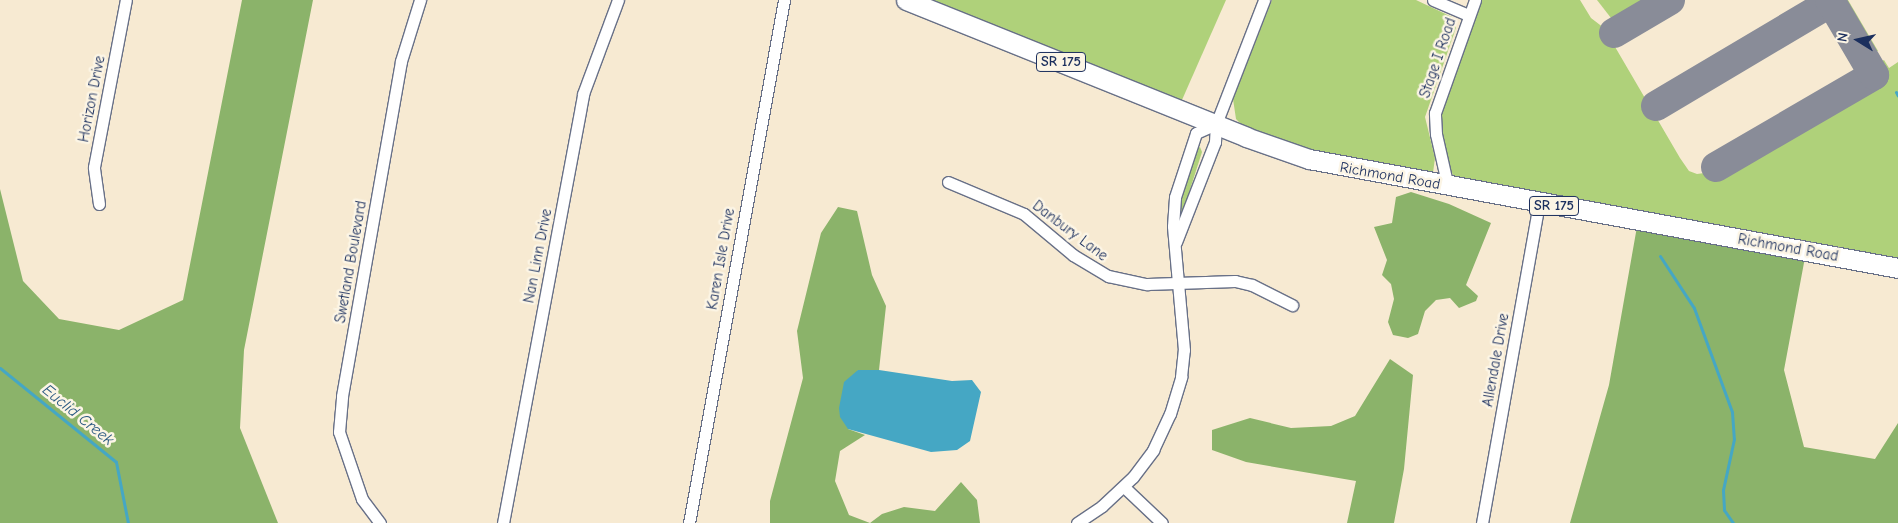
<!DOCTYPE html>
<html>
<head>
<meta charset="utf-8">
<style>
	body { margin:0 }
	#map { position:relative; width:1898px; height:523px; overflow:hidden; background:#f7ead2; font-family:"Comic Neue",sans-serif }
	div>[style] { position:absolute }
	.green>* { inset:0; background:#afd17a }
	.forest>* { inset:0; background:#8bb36a }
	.water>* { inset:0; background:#45a7c4 }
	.stream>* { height:3px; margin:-1.5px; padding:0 1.5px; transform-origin:1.5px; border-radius:1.5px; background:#45a7c4 }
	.taxiway>* { height:30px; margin:-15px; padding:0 15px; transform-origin:15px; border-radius:15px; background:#898c98 }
	.roads { filter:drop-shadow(1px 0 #687087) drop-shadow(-1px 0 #687087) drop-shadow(0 1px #687087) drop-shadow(0 -1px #687087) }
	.minor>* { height:11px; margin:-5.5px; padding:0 5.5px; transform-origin:5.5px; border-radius:5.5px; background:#fff }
	.primary>* { height:19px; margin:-9.5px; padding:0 9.5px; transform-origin:9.5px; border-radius:9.5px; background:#fff }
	span { translate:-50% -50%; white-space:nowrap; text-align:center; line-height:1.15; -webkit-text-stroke:5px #fcf5e5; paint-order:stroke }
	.shield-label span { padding:1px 4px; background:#fcf5e5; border:1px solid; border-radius:4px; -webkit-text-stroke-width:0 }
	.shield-label { font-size:14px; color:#1b2f5e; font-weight:700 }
	.street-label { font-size:15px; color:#1b2f5e }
	.water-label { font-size:16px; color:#2a5982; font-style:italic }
	.north { position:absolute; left:1833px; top:15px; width:50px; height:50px; -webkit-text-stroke:4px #fcf5e5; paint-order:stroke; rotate:280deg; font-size:14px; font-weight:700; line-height:20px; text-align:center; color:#1b2f5e }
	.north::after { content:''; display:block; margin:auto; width:18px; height:22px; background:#1b2f5e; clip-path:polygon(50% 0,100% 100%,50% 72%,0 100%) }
</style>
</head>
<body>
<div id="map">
	<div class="green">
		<div style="clip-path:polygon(906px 0,1226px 0,1178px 109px)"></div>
		<div style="clip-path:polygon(1272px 0,1416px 0,1452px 17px,1456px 28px,1425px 117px,1435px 158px,1433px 173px,1298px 149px,1243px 126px,1236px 119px,1233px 99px)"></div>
		<div style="clip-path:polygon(1481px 0,1580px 0,1591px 18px,1604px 28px,1680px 158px,1689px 171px,1697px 174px,1719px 171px,1877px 75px,1875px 65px,1884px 60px,1889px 68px,1898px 62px,1898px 259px,1464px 182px,1453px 175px,1441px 145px,1439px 113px,1449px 77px)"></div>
		<div style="clip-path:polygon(1597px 0,1659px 0,1623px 22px,1611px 18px)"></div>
		<div style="clip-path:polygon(1837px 0,1848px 0,1878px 51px,1872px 52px,1865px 48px)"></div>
		<div style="clip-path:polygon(1200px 147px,1202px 152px,1179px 224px,1184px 182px,1195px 149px)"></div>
	</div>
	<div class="forest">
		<div style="clip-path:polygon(242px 0,313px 0,244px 350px,240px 428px,278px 523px,0 523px,0 189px,23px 281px,59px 319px,119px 330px,183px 300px)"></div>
		<div style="clip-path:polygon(1411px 192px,1449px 204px,1491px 223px,1466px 285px,1478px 296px,1476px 301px,1459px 308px,1450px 298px,1436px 300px,1425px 311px,1418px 334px,1408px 338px,1393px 335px,1388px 322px,1394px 299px,1391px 284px,1382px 275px,1387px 260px,1374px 227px,1392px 223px,1396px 197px)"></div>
		<div style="clip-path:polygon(838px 207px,857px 211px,872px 275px,886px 306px,879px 370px,858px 370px,848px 429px,865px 435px,840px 451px,835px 481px,849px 515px,870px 523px,882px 514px,904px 507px,935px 511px,961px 482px,977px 500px,980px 523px,770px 523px,770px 501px,803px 378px,797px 331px,821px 233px)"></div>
		<div style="clip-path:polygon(1638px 221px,1806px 252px,1784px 370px,1804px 447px,1875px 459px,1898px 423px,1898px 523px,1570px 523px,1609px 385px)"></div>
		<div style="clip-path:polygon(1390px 359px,1413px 375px,1404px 469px,1394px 523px,1347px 523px,1356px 481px,1246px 462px,1212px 450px,1212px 430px,1250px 418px,1291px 428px,1331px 426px,1355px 416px)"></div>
	</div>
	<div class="water">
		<div style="clip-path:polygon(858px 370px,879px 370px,952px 381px,972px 380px,981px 392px,970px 441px,957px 450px,931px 452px,848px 429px,840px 417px,839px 408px,844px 382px)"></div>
	</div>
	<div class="stream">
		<div style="left:1896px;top:92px;width:4px;rotate:63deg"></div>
		<div style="left:1660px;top:256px;width:62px;rotate:56.8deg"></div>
		<div style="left:1694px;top:308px;width:111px;rotate:69.9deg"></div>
		<div style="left:1732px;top:412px;width:27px;rotate:86deg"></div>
		<div style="left:1734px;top:439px;width:52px;rotate:102.2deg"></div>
		<div style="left:1723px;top:490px;width:20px;rotate:87deg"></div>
		<div style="left:1724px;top:510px;width:16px;rotate:55deg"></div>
		<div style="left:0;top:368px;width:149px;rotate:39deg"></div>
		<div style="left:116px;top:462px;width:62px;rotate:78.9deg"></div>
	</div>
	<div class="taxiway">
		<div style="left:1614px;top:33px;width:65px;rotate:-30.5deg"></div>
		<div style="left:1656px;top:106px;width:204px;rotate:-30.7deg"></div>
		<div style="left:1716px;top:167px;width:183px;rotate:-30.2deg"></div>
		<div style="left:1874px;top:75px;width:87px;rotate:-120.4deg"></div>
	</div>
	<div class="roads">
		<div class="minor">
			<div style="left:1433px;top:0;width:38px;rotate:23deg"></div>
			<div style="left:948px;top:182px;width:82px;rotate:22.8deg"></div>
			<div style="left:1024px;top:214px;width:64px;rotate:39.9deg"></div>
			<div style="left:1073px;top:255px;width:41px;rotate:31deg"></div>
			<div style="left:1108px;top:276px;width:40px;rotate:12deg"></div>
			<div style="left:1147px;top:284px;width:88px;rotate:-2deg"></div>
			<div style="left:1235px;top:281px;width:17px;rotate:13deg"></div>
			<div style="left:1252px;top:285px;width:45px;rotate:26.6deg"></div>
			<div style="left:1448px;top:187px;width:54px;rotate:-102.8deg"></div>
			<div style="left:1436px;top:134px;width:21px;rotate:-93deg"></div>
			<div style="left:1435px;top:113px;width:120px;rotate:-70.5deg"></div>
			<div style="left:99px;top:204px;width:37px;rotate:-98deg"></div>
			<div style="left:94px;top:167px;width:170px;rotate:-79.2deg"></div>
			<div style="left:1176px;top:242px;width:107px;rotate:-68.7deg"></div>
			<div style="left:1215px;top:142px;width:18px;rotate:-87deg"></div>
			<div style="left:1216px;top:124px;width:133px;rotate:-68.8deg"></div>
			<div style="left:1124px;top:487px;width:52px;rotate:43.5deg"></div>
			<div style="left:380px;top:523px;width:30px;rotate:-127deg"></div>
			<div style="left:362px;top:499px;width:71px;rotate:-108.9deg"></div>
			<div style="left:339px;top:432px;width:36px;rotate:-85deg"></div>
			<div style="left:342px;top:396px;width:340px;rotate:-80deg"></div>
			<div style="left:401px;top:61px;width:64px;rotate:-72.7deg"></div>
			<div style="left:503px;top:523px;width:436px;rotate:-79.4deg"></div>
			<div style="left:583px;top:94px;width:100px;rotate:-69.6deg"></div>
			<div style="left:689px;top:523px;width:532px;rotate:-79.7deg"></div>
			<div style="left:1077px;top:523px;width:30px;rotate:-34deg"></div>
			<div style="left:1102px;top:506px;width:42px;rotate:-43.1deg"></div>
			<div style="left:1133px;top:477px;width:34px;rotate:-53deg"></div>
			<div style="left:1153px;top:450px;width:40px;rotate:-65deg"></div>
			<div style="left:1170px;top:414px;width:39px;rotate:-73deg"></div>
			<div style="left:1181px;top:377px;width:27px;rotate:-84deg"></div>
			<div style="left:1184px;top:350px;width:124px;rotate:-95.1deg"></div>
			<div style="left:1173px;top:226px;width:29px;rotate:-86deg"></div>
			<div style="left:1175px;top:197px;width:67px;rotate:-71.8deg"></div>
			<div style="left:1196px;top:133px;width:22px;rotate:-24deg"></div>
			<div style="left:1482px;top:523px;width:325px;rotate:-79.9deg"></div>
		</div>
		<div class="primary">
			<div style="left:906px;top:0;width:367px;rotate:21.9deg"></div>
			<div style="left:1246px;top:137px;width:67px;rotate:19.2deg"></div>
			<div style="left:1309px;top:159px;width:599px;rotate:10.48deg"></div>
		</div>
	</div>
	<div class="shield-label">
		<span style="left:1061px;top:62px">SR 175</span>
		<span style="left:1554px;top:206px">SR 175</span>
	</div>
	<div class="street-label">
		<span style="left:1438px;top:58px;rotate:-71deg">Stage I Road</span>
		<span style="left:92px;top:99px;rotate:-79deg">Horizon Drive</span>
		<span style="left:1390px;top:176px;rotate:10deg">Richmond Road</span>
		<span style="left:1070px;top:231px;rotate:37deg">Danbury Lane</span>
		<span style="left:1788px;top:248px;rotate:10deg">Richmond Road</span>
		<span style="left:538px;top:256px;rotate:-79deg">Nan Linn Drive</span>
		<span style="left:721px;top:259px;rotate:-80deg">Karen Isle Drive</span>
		<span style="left:351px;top:262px;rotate:-80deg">Swetland Boulevard</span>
		<span style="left:1496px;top:360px;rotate:-80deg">Allendale Drive</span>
	</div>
	<div class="water-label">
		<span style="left:78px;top:415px;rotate:39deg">Euclid Creek</span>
	</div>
	<div class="north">N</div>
</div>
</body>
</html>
